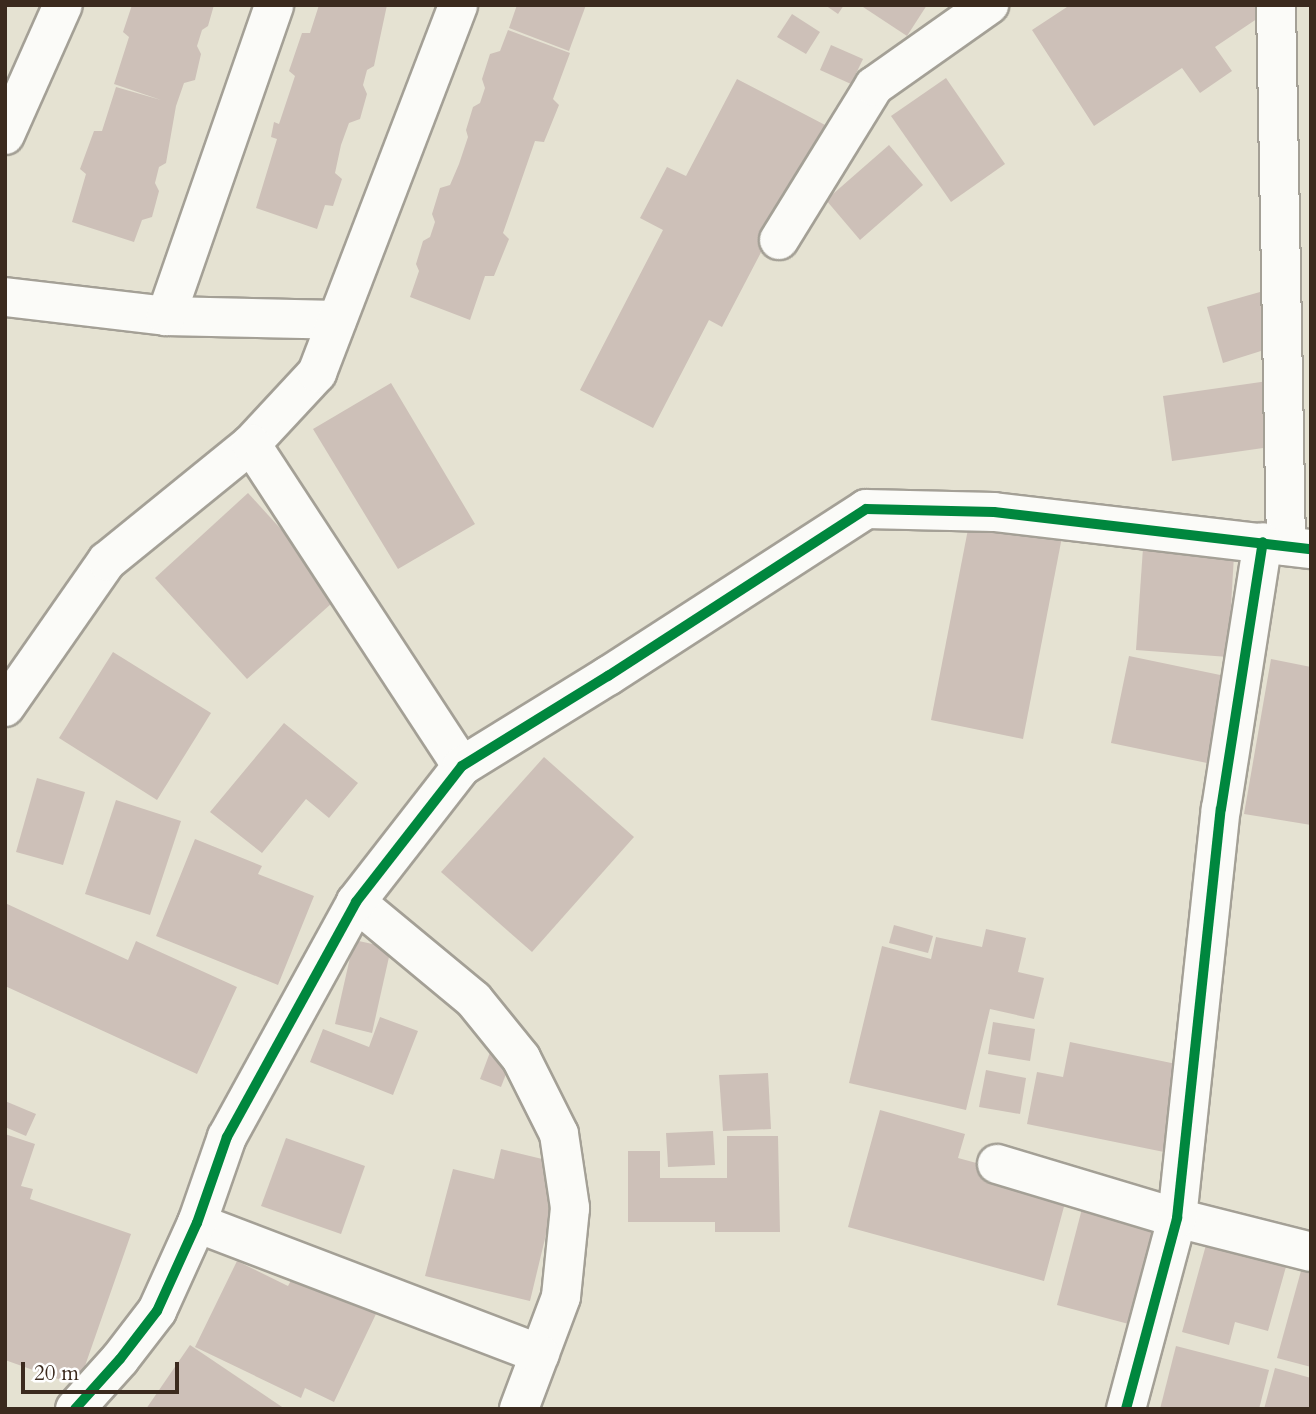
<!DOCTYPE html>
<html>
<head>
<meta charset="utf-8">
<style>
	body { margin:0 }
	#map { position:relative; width:1316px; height:1414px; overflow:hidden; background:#e5e2d2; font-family:Cardo,serif }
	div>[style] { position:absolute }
	.building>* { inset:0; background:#cdc0b8 }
	.roads { filter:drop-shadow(2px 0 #a4a096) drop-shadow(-2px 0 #a4a096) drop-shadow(0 2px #a4a096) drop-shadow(0 -2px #a4a096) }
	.minor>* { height:38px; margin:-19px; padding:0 19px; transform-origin:19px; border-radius:19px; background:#fbfbf8 }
	.cycleway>* { height:10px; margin:-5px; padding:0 5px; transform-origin:5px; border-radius:5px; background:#00873e }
	span { translate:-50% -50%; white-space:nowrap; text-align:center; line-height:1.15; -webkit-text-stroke:5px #fff; paint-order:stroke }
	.frame { position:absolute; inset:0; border:7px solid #3b2a1e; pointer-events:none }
	.scale { position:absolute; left:21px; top:1362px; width:158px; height:32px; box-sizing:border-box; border:4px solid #3b2a1e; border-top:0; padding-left:9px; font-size:21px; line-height:24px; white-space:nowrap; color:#3b2a1e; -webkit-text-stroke:5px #fff; paint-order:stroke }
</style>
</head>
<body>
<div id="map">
	<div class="building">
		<div style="clip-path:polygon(132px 5px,214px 5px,208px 26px,202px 30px,197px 46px,201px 54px,195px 80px,184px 83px,176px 106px,166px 163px,159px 167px,155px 183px,159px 191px,152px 217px,142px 220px,134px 242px,72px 222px,86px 174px,80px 169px,94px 131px,102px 131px,116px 87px,161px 100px,114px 84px,129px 37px,123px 32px)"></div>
		<div style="clip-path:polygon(319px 5px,387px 5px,374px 66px,367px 70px,363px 85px,367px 94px,360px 119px,349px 123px,341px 145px,335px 173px,342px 179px,333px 206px,325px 205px,317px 229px,256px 208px,277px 139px,271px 137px,274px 122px,279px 124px,295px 76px,289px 71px,302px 33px,310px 33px)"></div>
		<div style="clip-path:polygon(517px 5px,586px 5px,569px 51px,509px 28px)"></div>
		<div style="clip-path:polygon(825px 5px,844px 5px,838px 14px)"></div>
		<div style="clip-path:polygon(860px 5px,927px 5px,907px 36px)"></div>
		<div style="clip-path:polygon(1070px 5px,1271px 5px,1273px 8px,1215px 47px,1232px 71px,1200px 93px,1182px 68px,1094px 126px,1032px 30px)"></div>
		<div style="clip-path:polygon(792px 14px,820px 32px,806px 54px,777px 37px)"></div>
		<div style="clip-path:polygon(508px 30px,570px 53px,553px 99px,559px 105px,544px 142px,535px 141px,503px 233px,509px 239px,494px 276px,485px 276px,470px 320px,410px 297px,419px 271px,416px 264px,423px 241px,430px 237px,435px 222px,432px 214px,440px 188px,450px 185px,459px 164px,468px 137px,466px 130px,473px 107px,480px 103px,485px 88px,482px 79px,490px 54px,500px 51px)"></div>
		<div style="clip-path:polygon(831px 45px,863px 59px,851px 84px,820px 70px)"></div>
		<div style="clip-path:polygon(946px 78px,1005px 164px,951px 202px,891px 116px)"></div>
		<div style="clip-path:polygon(737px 79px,827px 126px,722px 327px,709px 320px,653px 428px,580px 390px,663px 230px,640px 218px,667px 167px,686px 176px)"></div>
		<div style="clip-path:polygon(889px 145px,923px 185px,860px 240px,826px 200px)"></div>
		<div style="clip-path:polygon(1260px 292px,1277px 346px,1223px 363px,1207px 307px)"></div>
		<div style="clip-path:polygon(1268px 381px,1278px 446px,1172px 461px,1163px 396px)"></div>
		<div style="clip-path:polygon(391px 383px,475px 524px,398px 569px,313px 429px)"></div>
		<div style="clip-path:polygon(248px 493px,341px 595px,247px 679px,155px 578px)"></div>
		<div style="clip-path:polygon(970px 519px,1062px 537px,1023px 739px,931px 720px)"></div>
		<div style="clip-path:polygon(1143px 548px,1234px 555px,1228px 657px,1136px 650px)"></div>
		<div style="clip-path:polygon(113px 652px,211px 713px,157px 800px,59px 738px)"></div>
		<div style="clip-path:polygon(1129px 656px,1225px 676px,1207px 763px,1111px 743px)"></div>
		<div style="clip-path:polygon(1271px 659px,1311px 667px,1311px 825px,1244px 814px)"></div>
		<div style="clip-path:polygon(284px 723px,358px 783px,329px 818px,306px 799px,262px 853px,210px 812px)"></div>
		<div style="clip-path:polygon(544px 757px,634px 837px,532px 952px,441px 872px)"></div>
		<div style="clip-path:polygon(37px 778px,85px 792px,63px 865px,16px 852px)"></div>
		<div style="clip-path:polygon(116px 800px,181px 821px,150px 915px,85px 894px)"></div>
		<div style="clip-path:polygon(195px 839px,262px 866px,258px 874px,314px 896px,278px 985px,156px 936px)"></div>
		<div style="clip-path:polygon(5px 903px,128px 960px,136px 941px,237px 987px,197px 1074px,5px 986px)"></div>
		<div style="clip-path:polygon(894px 925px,933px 936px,928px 953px,889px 943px)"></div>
		<div style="clip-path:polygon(986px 929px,1026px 938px,1018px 972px,1044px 978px,1034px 1019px,990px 1009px,966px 1110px,849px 1083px,882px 946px,931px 959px,936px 937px,982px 947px)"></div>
		<div style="clip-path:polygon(354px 940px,391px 948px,372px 1033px,335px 1024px)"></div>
		<div style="clip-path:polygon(380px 1017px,418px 1031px,393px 1095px,310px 1062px,323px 1029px,369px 1047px)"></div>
		<div style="clip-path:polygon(993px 1022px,1035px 1029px,1030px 1061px,988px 1054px)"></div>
		<div style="clip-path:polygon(1070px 1042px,1181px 1065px,1164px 1152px,1027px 1124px,1037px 1072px,1063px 1077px)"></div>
		<div style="clip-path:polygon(492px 1047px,513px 1056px,501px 1087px,480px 1079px)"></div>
		<div style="clip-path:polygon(986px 1070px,1026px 1078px,1020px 1114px,979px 1107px)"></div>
		<div style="clip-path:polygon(768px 1073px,771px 1129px,723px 1131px,719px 1075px)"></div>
		<div style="clip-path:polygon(5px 1101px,36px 1114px,26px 1136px,5px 1127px)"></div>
		<div style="clip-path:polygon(880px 1110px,965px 1134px,958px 1158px,1069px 1188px,1044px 1281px,848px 1227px)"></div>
		<div style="clip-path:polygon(713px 1131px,715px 1165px,668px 1167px,666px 1133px)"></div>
		<div style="clip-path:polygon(5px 1134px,35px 1144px,21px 1186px,33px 1189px,30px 1199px,131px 1234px,78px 1386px,5px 1360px)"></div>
		<div style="clip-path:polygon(727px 1136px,778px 1136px,780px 1232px,715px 1232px,715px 1222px,628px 1222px,628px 1151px,660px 1151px,660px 1178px,727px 1178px)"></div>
		<div style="clip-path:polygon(286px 1138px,365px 1166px,341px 1234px,261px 1206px)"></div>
		<div style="clip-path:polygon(501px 1149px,563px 1164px,530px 1301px,425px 1276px,453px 1169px,494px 1179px)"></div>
		<div style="clip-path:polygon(1084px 1201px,1168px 1223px,1140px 1327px,1057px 1305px)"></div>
		<div style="clip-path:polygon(1209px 1234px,1289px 1256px,1268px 1331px,1235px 1322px,1229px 1345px,1182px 1332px)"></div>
		<div style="clip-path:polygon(1304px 1260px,1311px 1262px,1311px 1367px,1277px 1358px)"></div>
		<div style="clip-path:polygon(237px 1261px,288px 1286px,294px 1275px,376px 1314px,334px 1402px,305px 1388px,301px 1398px,195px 1347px)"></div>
		<div style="clip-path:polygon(190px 1345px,285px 1409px,146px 1409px)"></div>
		<div style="clip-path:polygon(1176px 1346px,1269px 1370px,1259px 1409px,1160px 1409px)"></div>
		<div style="clip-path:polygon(1275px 1368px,1311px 1378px,1311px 1409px,1264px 1409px)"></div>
	</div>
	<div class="roads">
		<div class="minor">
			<div style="left:1276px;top:5px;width:541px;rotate:88.94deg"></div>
			<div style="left:5px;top:135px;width:142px;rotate:-66deg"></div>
			<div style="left:779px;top:240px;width:181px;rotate:-58.3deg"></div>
			<div style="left:874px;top:86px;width:141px;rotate:-35.2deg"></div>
			<div style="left:5px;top:297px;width:162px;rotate:6.7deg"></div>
			<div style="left:166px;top:316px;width:171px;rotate:1.3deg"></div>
			<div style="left:166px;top:316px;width:329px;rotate:-70.8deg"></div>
			<div style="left:251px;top:444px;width:97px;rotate:-47.1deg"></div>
			<div style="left:317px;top:373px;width:394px;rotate:-69deg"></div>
			<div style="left:5px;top:707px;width:178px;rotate:-55.1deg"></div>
			<div style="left:107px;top:561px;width:186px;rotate:-39.1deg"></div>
			<div style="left:251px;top:444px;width:385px;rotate:56.8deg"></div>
			<div style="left:356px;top:902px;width:153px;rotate:39.7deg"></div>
			<div style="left:474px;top:1000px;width:75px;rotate:51deg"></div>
			<div style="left:521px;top:1058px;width:85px;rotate:63.4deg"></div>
			<div style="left:559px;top:1134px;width:75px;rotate:81.5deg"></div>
			<div style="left:570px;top:1208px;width:89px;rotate:95.8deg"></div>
			<div style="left:561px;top:1297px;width:120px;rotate:110.6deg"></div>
			<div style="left:997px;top:1164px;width:188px;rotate:16.7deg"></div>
			<div style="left:1177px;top:1218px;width:138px;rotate:14.2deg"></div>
			<div style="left:197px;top:1223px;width:367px;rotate:20.9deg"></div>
			<div style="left:75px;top:1409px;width:67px;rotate:-48deg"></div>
			<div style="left:120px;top:1359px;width:61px;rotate:-52.4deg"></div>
			<div style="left:157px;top:1311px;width:97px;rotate:-65.6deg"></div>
			<div style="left:197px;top:1223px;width:91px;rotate:-70.8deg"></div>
			<div style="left:227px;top:1137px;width:268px;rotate:-61.2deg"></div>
			<div style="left:356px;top:902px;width:172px;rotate:-52.1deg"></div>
			<div style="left:462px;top:766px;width:172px;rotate:-31.7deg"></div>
			<div style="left:608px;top:676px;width:307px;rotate:-32.9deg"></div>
			<div style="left:866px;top:509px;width:128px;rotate:1.3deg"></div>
			<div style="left:994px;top:512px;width:319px;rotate:6.7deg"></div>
			<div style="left:1126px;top:1409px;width:198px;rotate:-75deg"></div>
			<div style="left:1177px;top:1218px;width:411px;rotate:-83.9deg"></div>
			<div style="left:1221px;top:809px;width:270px;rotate:-81.1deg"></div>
		</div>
	</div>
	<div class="cycleway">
		<div style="left:75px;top:1409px;width:67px;rotate:-48deg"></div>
		<div style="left:120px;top:1359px;width:61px;rotate:-52.4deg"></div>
		<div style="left:157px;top:1311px;width:97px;rotate:-65.6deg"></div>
		<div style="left:197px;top:1223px;width:91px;rotate:-70.8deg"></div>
		<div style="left:227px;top:1137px;width:268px;rotate:-61.2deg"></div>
		<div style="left:356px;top:902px;width:172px;rotate:-52.1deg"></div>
		<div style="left:462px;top:766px;width:172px;rotate:-31.7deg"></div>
		<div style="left:608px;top:676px;width:307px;rotate:-32.9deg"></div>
		<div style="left:866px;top:509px;width:128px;rotate:1.3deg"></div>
		<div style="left:994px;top:512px;width:319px;rotate:6.7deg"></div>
		<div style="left:1126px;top:1409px;width:198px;rotate:-75deg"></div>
		<div style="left:1177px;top:1218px;width:411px;rotate:-83.9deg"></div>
		<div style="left:1221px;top:809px;width:270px;rotate:-81.1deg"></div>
	</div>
	<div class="frame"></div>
	<div class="scale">20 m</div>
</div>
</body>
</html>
